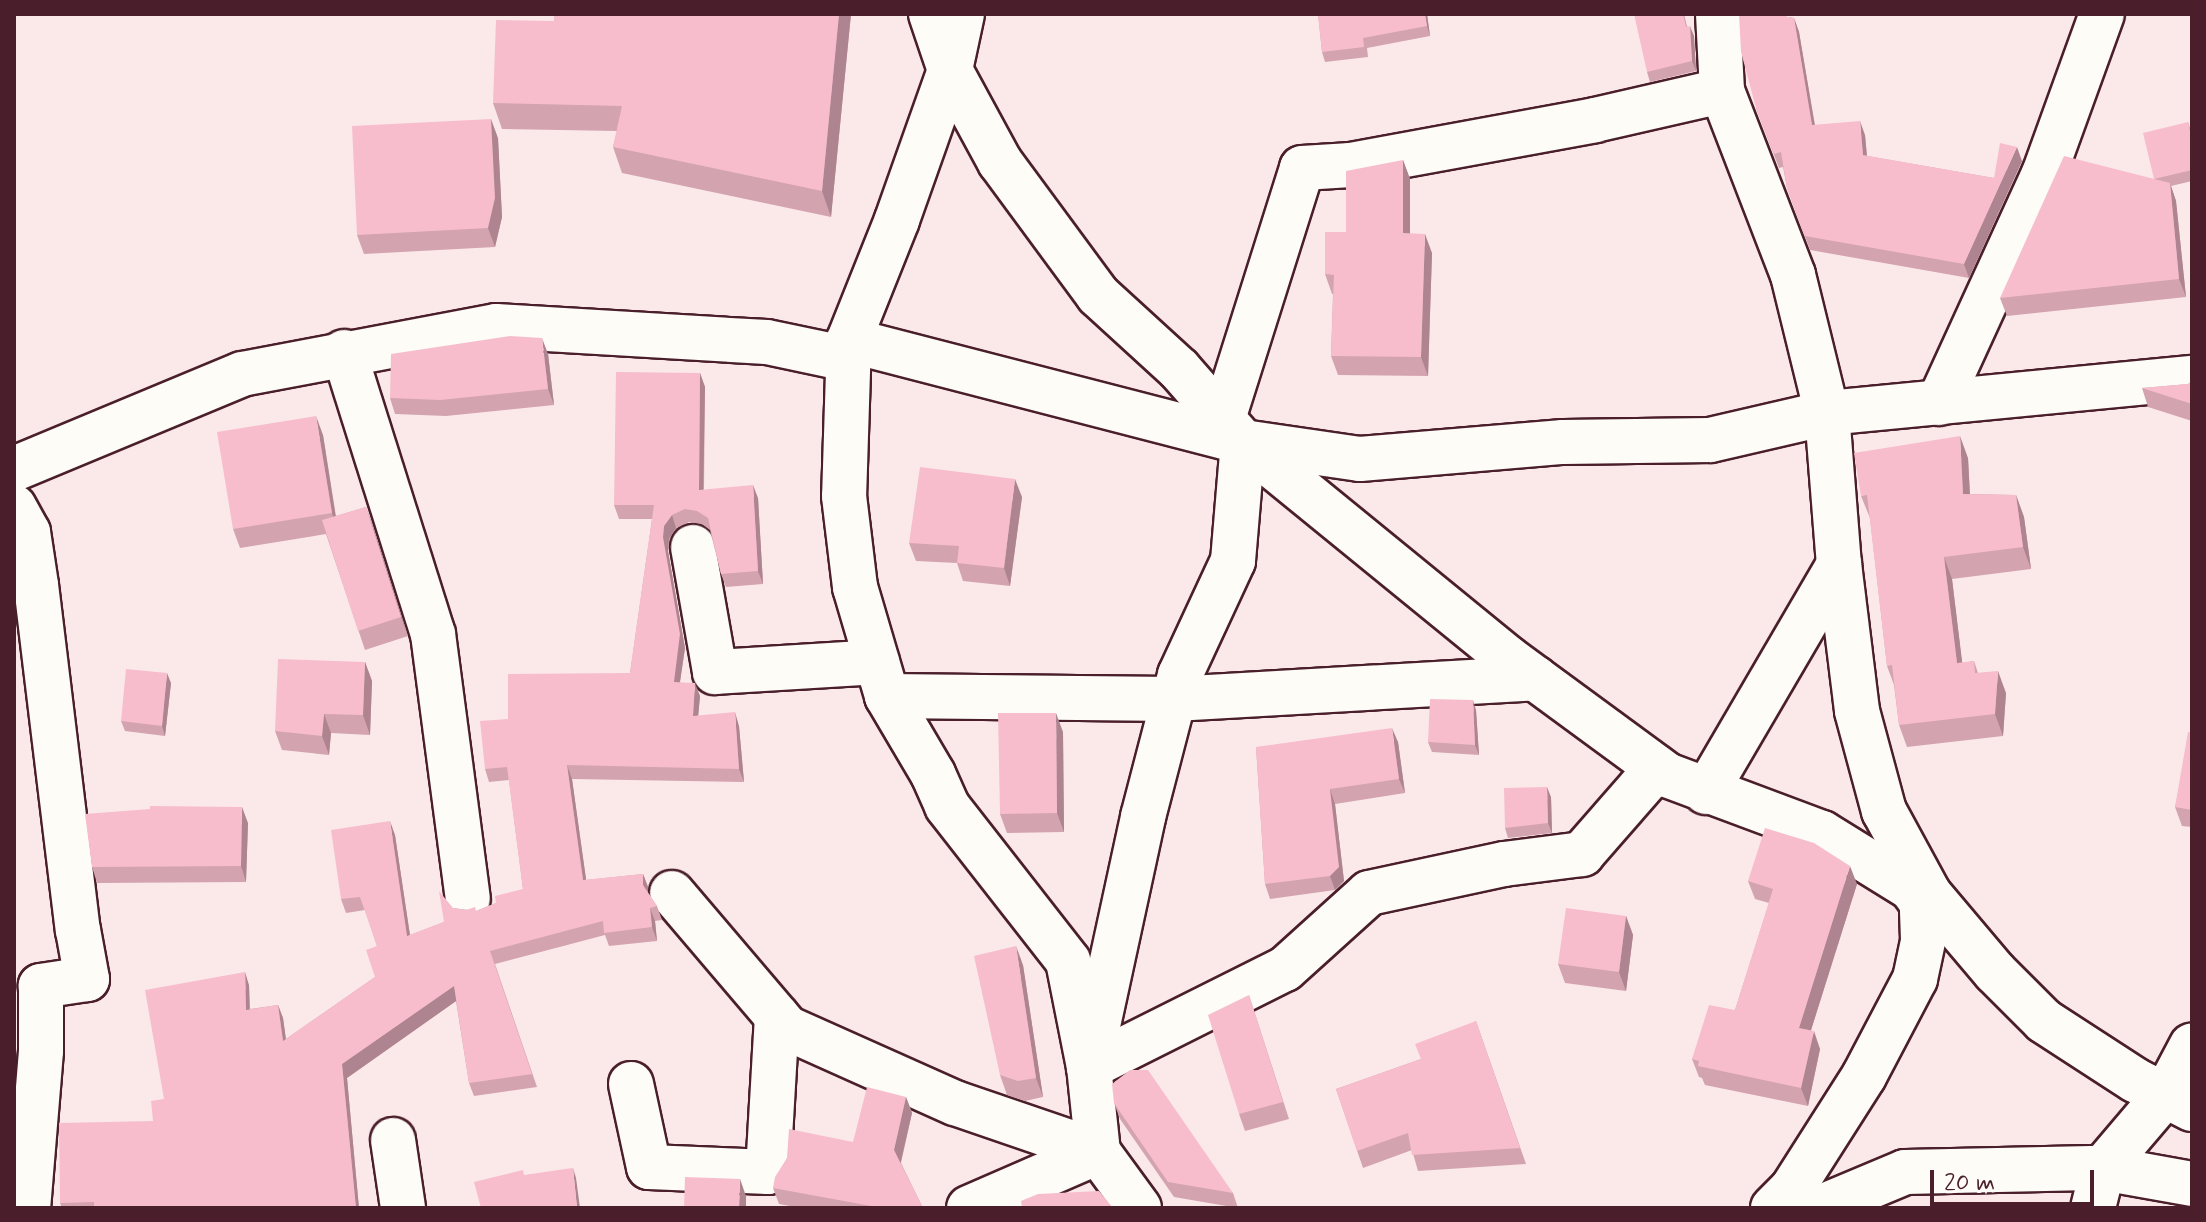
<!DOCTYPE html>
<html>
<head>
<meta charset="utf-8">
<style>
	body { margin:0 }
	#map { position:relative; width:2206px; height:1222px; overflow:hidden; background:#fbe9ea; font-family:Mynerve,sans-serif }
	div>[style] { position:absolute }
	.roads { filter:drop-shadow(2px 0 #4a1f2b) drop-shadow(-2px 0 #4a1f2b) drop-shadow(0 2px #4a1f2b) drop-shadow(0 -2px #4a1f2b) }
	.minor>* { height:44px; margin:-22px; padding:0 22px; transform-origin:22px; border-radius:22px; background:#fdfcf7 }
	.wall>* { inset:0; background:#d4a3b0 }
	.shaded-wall>* { inset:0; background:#ad8490 }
	.building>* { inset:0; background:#f7bdcd }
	span { translate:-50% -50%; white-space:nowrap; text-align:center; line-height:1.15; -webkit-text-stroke:6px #fdfcf7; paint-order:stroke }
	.frame { position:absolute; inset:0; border:16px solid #4a1f2b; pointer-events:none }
	.scale { position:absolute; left:1930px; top:1170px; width:164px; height:36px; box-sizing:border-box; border:4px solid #4a1f2b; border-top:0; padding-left:10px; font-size:24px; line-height:28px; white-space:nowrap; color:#4a1f2b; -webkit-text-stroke:6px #fdfcf7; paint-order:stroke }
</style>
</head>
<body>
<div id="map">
	<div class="roads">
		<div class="minor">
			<div style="left:931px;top:14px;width:59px;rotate:71.3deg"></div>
			<div style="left:950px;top:70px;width:105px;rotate:61.5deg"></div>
			<div style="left:1000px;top:162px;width:165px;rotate:53.6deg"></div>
			<div style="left:1098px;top:295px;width:110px;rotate:42.4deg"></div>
			<div style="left:1179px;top:369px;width:97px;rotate:48.8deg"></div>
			<div style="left:1243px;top:442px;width:343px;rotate:39.2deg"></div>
			<div style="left:1509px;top:659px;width:196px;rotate:36.3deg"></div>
			<div style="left:1667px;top:775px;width:165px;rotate:20.5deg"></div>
			<div style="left:1822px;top:833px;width:105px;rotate:31.7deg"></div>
			<div style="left:1911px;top:888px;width:19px;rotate:18deg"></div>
			<div style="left:962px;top:14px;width:57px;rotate:102.1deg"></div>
			<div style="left:950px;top:70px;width:159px;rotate:109.5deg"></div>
			<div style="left:897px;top:220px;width:129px;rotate:111.8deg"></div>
			<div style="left:849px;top:340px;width:156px;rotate:91.8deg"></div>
			<div style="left:844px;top:496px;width:92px;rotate:83.1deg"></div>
			<div style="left:855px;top:587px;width:114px;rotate:73.6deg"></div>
			<div style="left:887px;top:696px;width:91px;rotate:59.5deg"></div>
			<div style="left:933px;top:774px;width:35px;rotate:66deg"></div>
			<div style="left:947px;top:806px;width:197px;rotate:52deg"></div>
			<div style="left:1068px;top:961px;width:108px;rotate:78.8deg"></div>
			<div style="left:1089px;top:1067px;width:219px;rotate:-26.6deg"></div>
			<div style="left:1285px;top:969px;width:113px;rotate:-42.1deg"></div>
			<div style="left:1369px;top:893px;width:138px;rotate:-12.1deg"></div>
			<div style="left:1504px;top:864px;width:79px;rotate:-7.3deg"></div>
			<div style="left:1582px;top:854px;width:114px;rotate:-48.9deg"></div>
			<div style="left:1718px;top:14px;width:77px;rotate:87deg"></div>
			<div style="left:1722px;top:91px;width:197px;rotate:68.9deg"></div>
			<div style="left:1793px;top:275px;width:142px;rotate:76.2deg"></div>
			<div style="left:1827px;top:413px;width:151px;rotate:85.5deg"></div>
			<div style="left:1839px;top:564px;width:148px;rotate:83deg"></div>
			<div style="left:1857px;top:711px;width:104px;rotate:74.9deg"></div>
			<div style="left:1884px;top:811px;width:94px;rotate:61.5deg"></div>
			<div style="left:1929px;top:894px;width:102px;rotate:49.8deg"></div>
			<div style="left:1995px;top:972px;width:69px;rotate:45deg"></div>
			<div style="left:2044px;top:1021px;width:108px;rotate:33deg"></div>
			<div style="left:2135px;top:1080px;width:64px;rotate:27deg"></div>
			<div style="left:849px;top:340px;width:407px;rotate:14.5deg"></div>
			<div style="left:1243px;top:442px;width:118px;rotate:8.3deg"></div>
			<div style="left:1360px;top:459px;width:204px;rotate:-4.8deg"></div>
			<div style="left:1563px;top:442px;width:147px;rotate:-0.8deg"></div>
			<div style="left:1710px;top:440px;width:120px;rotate:-13deg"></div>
			<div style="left:1827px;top:413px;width:367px;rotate:-5.5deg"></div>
			<div style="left:344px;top:352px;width:296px;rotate:72.5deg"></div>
			<div style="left:433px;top:634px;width:267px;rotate:82.5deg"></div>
			<div style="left:1939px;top:403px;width:252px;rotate:-65.4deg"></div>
			<div style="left:2044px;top:174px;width:170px;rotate:-70.1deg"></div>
			<div style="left:1223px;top:419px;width:263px;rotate:-72.5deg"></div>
			<div style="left:1302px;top:168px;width:49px;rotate:-3.5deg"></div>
			<div style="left:1351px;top:165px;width:248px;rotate:-10.4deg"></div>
			<div style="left:1595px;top:120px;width:130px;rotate:-12.9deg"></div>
			<div style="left:14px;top:469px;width:247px;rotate:-22.6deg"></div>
			<div style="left:242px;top:374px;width:258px;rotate:-10.7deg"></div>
			<div style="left:496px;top:326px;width:271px;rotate:3.4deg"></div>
			<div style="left:767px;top:342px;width:83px;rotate:11.9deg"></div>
			<div style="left:14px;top:507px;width:29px;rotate:61deg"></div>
			<div style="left:28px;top:532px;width:54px;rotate:81.4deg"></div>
			<div style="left:36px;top:585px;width:348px;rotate:83.1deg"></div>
			<div style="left:78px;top:930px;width:50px;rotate:79.6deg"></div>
			<div style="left:87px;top:979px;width:47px;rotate:171.3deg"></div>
			<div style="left:41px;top:986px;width:65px;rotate:90deg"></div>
			<div style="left:41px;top:1051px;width:158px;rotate:94.7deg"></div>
			<div style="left:693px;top:547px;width:127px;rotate:80deg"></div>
			<div style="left:715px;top:672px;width:162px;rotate:-3.5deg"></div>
			<div style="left:887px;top:696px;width:287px;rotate:0.6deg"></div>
			<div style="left:1174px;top:699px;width:362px;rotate:-3.3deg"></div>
			<div style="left:1706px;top:792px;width:264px;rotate:-59.7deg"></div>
			<div style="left:672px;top:893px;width:177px;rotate:49.6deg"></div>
			<div style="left:787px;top:1028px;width:184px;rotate:24.1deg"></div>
			<div style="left:955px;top:1103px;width:151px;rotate:18.9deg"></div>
			<div style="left:631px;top:1084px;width:85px;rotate:77.8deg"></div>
			<div style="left:649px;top:1167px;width:119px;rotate:2.4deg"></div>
			<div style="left:768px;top:1172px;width:156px;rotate:-86.7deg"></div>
			<div style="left:393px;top:1140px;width:69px;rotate:81.6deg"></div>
			<div style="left:969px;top:1208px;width:141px;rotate:-23.5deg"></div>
			<div style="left:1139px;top:1208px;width:69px;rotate:-126.2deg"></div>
			<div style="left:1098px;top:1152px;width:85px;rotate:-96deg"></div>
			<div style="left:1089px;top:1067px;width:256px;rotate:-77.8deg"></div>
			<div style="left:1143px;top:817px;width:147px;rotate:-75.4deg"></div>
			<div style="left:1180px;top:675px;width:126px;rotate:-65.1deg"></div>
			<div style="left:1233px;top:561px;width:119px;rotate:-85.2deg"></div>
			<div style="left:1773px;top:1208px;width:27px;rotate:-45deg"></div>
			<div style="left:1792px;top:1189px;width:134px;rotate:-57.5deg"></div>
			<div style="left:1864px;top:1076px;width:110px;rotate:-62.3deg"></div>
			<div style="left:1915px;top:979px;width:40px;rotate:-78deg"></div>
			<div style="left:1923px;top:940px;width:37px;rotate:-92deg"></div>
			<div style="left:1922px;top:903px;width:19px;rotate:-126deg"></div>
			<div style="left:1819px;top:1208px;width:93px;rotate:-22.7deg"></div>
			<div style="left:1905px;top:1172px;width:198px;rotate:-1.2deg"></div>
			<div style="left:2103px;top:1168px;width:90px;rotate:10.2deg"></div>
			<div style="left:2093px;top:1208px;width:41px;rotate:-76deg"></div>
			<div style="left:2103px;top:1168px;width:97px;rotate:-49.6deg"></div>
			<div style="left:2166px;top:1094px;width:55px;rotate:-62deg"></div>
		</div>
	</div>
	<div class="wall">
		<div style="clip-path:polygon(851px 14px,831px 217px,622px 173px,613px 147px,617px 131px,502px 129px,493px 103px,554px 21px)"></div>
		<div style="clip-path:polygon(1318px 14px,1427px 14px,1430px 36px,1367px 48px,1368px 57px,1325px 62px,1322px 52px)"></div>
		<div style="clip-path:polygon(1684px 14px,1687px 26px,1694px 36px,1696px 71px,1650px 82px,1647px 72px)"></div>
		<div style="clip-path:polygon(1789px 17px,1794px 18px,1799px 32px,1815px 125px,1865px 135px,1867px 156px,1994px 178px,2022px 161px,1969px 278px,1810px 250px,1787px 188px,1783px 167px,1779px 168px,1756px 108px)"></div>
		<div style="clip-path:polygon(2188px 122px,2192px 134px,2192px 181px,2171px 186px,2176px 201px,2186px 297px,2007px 316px,2000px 298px,2154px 179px)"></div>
		<div style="clip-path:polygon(498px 138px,502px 217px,495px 247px,364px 254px,357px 235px)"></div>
		<div style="clip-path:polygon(1403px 160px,1410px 179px,1410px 233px,1432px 253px,1428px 376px,1338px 375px,1331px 356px,1333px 294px,1332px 294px,1325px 274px,1346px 232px)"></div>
		<div style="clip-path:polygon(548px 354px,554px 405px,446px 416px,395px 414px,390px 398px)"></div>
		<div style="clip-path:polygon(700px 373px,705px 387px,704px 490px,758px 498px,763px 584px,726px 587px,721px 574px,710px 530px,702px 524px,689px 522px,676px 528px,669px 539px,668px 551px,685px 648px,680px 682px,700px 696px,698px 716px,739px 726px,744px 782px,572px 779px,586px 880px,643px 874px,648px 887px,648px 893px,657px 906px,662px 920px,655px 921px,657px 941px,609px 946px,605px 935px,495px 964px,537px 1087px,474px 1096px,469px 1083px,456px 1001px,347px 1078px,359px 1208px,62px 1208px,60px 1203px,153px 1121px,164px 1099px,249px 985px,250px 1009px,278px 1005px,283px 1018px,286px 1039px,375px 977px,377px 946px,365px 910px,346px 913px,341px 899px,395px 835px,410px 935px,444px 922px,453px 908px,476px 911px,496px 903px,523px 889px,509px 780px,489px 782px,485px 769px,508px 719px,630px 673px,652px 519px,619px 519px,614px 505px)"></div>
		<div style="clip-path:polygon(2192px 381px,2192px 421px,2148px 407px,2142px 388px,2188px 384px)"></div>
		<div style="clip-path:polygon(323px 435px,336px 516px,366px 507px,408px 636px,365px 650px,326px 534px,240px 548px,233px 529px)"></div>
		<div style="clip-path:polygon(1968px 458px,1970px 494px,2016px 495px,2024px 517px,2031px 569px,1952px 579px,1962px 663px,1974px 661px,1978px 673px,2006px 693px,2003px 736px,1907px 747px,1899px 725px,1894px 685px,1887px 666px,1870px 518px,1861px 496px)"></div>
		<div style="clip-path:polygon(1022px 497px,1010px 586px,963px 581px,957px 563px,916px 561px,909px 543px)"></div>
		<div style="clip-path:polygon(365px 662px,372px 681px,370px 735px,331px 733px,329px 755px,282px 750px,275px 731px)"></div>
		<div style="clip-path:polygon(171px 683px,165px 736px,125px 731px,121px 721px)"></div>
		<div style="clip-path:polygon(1476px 710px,1479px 755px,1432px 752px,1428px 742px)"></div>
		<div style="clip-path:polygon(1063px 732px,1064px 832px,1007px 833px,1000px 814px)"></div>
		<div style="clip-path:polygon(2192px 732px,2192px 827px,2182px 826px,2175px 807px)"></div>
		<div style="clip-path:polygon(1398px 742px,1405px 793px,1335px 804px,1344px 881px,1335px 890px,1270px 899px,1265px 884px,1256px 747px)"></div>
		<div style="clip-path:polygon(1551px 797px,1552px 833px,1508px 838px,1505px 828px)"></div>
		<div style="clip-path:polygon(248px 823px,246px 882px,97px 883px,92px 867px)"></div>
		<div style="clip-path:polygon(1748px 881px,1857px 884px,1811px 1030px,1820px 1049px,1808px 1106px,1705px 1085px,1702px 1078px,1699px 1077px,1692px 1059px,1735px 1010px,1769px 903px,1755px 899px)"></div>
		<div style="clip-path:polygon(1626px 916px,1633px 935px,1626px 991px,1565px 983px,1558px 964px)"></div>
		<div style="clip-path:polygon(1023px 965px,1043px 1097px,1025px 1101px,1007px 1095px,1000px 1075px)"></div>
		<div style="clip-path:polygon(1249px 995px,1289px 1119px,1245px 1131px,1239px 1114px)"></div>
		<div style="clip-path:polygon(1476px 1021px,1526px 1164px,1418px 1171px,1412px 1150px,1363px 1168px,1336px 1089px,1421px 1059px)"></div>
		<div style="clip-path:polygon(906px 1097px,912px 1113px,901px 1163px,923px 1208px,801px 1208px,779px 1204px,773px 1188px,787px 1158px,853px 1142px)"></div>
		<div style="clip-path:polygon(1114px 1103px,1233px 1193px,1238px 1208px,1174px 1197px,1120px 1119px)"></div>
	</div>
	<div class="shaded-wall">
		<div style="clip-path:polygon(839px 14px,851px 14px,831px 217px,822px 191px)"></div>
		<div style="clip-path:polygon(1425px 14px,1427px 14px,1430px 36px,1427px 26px)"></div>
		<div style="clip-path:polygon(1794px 18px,1799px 32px,1817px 139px,1812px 125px)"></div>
		<div style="clip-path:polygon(1690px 26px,1694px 36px,1696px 71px,1692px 61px)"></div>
		<div style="clip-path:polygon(491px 119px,498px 138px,502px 217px,495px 247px,488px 228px)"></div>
		<div style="clip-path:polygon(1860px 121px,1865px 135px,1868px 169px,1863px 155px)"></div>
		<div style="clip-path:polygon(2017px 147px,2022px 161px,1969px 278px,1964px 264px)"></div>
		<div style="clip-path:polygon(1403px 160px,1410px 179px,1410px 252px,1403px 233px)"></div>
		<div style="clip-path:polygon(2170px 183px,2176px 201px,2186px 297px,2179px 279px)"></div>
		<div style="clip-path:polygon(1425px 234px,1432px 253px,1428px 376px,1421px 357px)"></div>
		<div style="clip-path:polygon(542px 338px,548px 354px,554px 405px,548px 389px)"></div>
		<div style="clip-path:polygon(700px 373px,705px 387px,703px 503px,699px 490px)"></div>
		<div style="clip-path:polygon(316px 416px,323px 435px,338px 532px,332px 513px)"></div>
		<div style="clip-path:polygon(1960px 436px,1968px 458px,1971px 516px,1963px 494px)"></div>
		<div style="clip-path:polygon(1015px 479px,1022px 497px,1010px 586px,1004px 568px)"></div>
		<div style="clip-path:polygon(753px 485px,758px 498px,763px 584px,758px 571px)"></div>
		<div style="clip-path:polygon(2016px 495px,2024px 517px,2031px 569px,2023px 547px)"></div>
		<div style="clip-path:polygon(366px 507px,373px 526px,408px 636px,401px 617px)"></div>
		<div style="clip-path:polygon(672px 515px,676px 528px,669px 539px,668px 551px,685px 648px,678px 695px,674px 682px,663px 537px,664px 526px)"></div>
		<div style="clip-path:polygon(1944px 557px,1952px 579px,1965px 685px,1957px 663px)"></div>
		<div style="clip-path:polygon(365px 662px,372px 681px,370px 735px,363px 715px)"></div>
		<div style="clip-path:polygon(1998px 671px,2006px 693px,2003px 736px,1995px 714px)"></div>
		<div style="clip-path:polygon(167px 673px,171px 683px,165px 736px,162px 726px)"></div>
		<div style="clip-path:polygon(695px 683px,700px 696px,697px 729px,693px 716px)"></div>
		<div style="clip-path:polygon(1473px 700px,1476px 710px,1479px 755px,1475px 745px)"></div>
		<div style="clip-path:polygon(735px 712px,739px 726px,744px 782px,739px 769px)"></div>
		<div style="clip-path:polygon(1056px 713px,1063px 732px,1064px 832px,1057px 813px)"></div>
		<div style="clip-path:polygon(324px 714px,331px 733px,329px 755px,322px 736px)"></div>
		<div style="clip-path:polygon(1392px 728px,1398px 742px,1405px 793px,1399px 779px)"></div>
		<div style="clip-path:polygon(567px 765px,572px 779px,588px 893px,583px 880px)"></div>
		<div style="clip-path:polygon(1547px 787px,1551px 797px,1552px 833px,1548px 823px)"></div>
		<div style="clip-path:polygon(1330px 789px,1335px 804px,1344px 881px,1335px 890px,1330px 876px)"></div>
		<div style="clip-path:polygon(242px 807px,248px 823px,246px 882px,241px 866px)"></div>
		<div style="clip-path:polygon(390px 821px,395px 835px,412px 949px,407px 936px)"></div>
		<div style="clip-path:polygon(1850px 866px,1857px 884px,1806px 1046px,1799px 1028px)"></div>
		<div style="clip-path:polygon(643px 874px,648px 887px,648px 898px,643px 885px)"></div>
		<div style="clip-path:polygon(650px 908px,655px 921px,657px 941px,652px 927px)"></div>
		<div style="clip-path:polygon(1626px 916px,1633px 935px,1626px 991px,1619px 972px)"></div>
		<div style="clip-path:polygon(1016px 946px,1023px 965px,1043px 1097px,1036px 1078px)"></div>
		<div style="clip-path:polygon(245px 972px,249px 985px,250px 1023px,246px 1010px)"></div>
		<div style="clip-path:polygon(454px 986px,459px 999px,347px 1078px,359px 1208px,356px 1208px,342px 1064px)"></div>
		<div style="clip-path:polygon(278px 1005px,283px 1018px,288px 1055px,283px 1041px)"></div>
		<div style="clip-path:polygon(1814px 1031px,1820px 1049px,1808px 1106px,1801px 1088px)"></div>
		<div style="clip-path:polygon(906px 1097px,912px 1113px,900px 1165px,894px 1150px)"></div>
		<div style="clip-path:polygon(573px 1168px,576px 1178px,580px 1208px,577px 1208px)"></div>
		<div style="clip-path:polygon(740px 1179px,746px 1196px,746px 1208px,739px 1208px)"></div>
	</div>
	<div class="building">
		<div style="clip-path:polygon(554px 14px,839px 14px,822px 191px,613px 147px,622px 106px,493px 103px,496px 20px,554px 21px)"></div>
		<div style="clip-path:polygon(1318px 14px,1425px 14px,1427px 26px,1363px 38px,1364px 47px,1322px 52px)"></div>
		<div style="clip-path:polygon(1634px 14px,1683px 14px,1686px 27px,1690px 26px,1692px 61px,1647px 72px)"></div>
		<div style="clip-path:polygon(1739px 14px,1786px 14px,1787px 17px,1794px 18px,1812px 125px,1860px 121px,1863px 155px,1994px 178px,2000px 143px,2017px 147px,1964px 264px,1805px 236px,1787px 188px,1781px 152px,1774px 154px,1756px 108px,1741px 52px)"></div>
		<div style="clip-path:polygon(491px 119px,495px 198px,488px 228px,357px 235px,352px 126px)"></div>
		<div style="clip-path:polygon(2188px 122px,2192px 140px,2192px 170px,2154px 179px,2143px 133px)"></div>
		<div style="clip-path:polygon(2064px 156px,2170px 183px,2179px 279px,2000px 298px)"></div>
		<div style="clip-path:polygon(1403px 160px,1403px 233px,1425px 234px,1421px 357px,1331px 356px,1334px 275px,1325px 274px,1325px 232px,1346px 232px,1346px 171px)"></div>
		<div style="clip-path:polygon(510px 336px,542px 338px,548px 389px,440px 400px,390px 398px,391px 354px)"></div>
		<div style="clip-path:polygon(616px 372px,700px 373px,699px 490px,753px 485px,758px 571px,721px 574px,708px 518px,697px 511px,685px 509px,672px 515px,664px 526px,663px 537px,680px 634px,674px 682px,695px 683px,693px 716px,735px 712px,739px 769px,567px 765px,583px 880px,643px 874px,643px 885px,657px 906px,650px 908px,652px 927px,604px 933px,603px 921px,490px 951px,532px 1074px,469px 1083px,454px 986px,342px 1064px,356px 1208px,94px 1208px,94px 1202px,60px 1203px,59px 1123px,153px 1121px,151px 1101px,164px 1099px,145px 990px,245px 972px,246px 1010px,278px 1005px,283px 1041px,375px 977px,366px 950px,377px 946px,360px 897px,341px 899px,331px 830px,390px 821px,407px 936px,444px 922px,439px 891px,453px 908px,466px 910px,475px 907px,476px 911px,496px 903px,495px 896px,523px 889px,507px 767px,485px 769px,480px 721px,508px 719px,508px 674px,630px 673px,654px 505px,614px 505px)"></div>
		<div style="clip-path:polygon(2192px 381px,2192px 404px,2142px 388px,2188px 384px)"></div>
		<div style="clip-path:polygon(316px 416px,332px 513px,233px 529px,217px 432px)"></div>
		<div style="clip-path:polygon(1960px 436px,1963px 494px,2016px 495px,2023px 547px,1944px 557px,1957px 663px,1974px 661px,1975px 673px,1998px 671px,1995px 714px,1899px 725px,1892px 665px,1887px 666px,1867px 495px,1861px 496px,1854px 453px)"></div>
		<div style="clip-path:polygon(920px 467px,1015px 479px,1004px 568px,957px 563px,959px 546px,909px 543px)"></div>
		<div style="clip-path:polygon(366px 507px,401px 617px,358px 631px,322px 520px)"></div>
		<div style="clip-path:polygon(278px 659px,365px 662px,363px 715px,324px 714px,322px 736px,275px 731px)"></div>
		<div style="clip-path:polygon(126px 669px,167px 673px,162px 726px,121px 721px)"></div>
		<div style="clip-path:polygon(1430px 699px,1473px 700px,1475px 745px,1428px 742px)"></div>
		<div style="clip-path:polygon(998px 713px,1056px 713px,1057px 813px,1000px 814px)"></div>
		<div style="clip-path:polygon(1392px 728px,1399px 779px,1330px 789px,1339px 867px,1330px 876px,1265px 884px,1256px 747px)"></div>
		<div style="clip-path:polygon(2188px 732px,2192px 732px,2192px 810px,2175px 807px)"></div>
		<div style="clip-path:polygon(1547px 787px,1548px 823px,1505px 828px,1504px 788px)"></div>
		<div style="clip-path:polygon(150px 806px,242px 807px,241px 866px,92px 867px,85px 814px,150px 809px)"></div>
		<div style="clip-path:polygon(1765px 828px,1814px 843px,1850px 866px,1799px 1028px,1814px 1031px,1801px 1088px,1698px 1066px,1699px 1061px,1692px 1059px,1709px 1005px,1735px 1010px,1773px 889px,1748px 881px)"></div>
		<div style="clip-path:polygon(1566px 908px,1626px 916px,1619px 972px,1558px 964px)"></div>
		<div style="clip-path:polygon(1016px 946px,1036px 1078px,1018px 1081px,1000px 1075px,974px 956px)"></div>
		<div style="clip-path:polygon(1249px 995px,1283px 1102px,1239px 1114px,1208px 1015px)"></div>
		<div style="clip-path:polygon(1476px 1021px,1520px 1148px,1412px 1155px,1408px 1133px,1357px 1151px,1336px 1089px,1421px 1059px,1415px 1044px)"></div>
		<div style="clip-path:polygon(1130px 1070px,1148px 1070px,1233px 1193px,1168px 1182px,1114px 1103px,1112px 1084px)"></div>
		<div style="clip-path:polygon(867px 1087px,906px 1097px,894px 1150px,923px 1208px,882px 1208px,773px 1188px,775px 1177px,787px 1158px,789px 1129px,853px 1142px)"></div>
		<div style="clip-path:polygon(573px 1168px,577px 1208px,481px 1208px,474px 1182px,523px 1170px,524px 1175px)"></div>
		<div style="clip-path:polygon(685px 1177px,740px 1179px,739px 1208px,684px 1208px)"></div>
		<div style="clip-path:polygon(1099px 1191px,1113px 1208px,1022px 1208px,1021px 1201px,1038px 1194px)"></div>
		<div style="clip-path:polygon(2016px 1204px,2016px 1208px,1961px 1208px)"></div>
	</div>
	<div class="frame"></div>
	<div class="scale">20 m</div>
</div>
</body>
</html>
